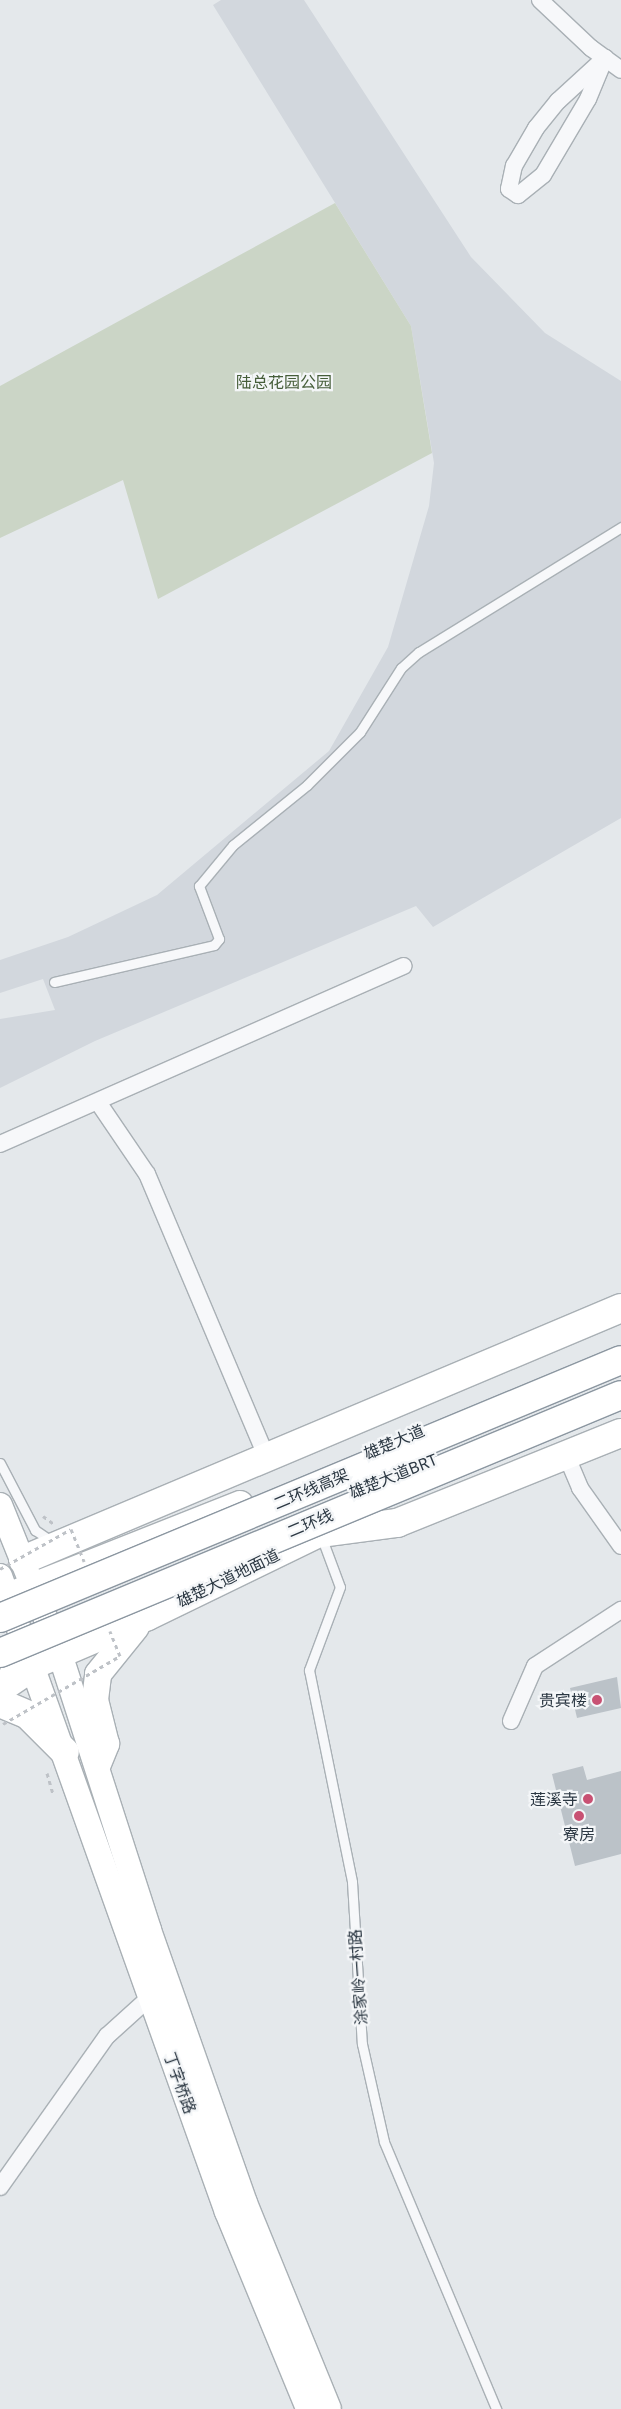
<!DOCTYPE html>
<html>
<head>
<meta charset="utf-8">
<style>
	body { margin:0 }
	#map { position:relative; width:621px; height:2409px; overflow:hidden; background:#e4e8eb; font-family:"Noto Sans","Noto Sans SC",sans-serif }
	div>[style] { position:absolute }
	.built>* { inset:0; background:#d2d7dd }
	.green>* { inset:0; background:#cbd5c6 }
	.building>* { inset:0; background:#bbc2c8 }
	.path>* { height:3px; margin-top:-1.5px; transform-origin:0; background:repeating-linear-gradient(90deg,#bec2c7 0 4px,transparent 0 8px) }
	.roads { filter:drop-shadow(1px 0 #a9b0b5) drop-shadow(-1px 0 #a9b0b5) drop-shadow(0 1px #a9b0b5) drop-shadow(0 -1px #a9b0b5) }
	.lane>* { height:9px; margin:-4.5px; padding:0 4.5px; transform-origin:4.5px; border-radius:4.5px; background:#f7f8fa }
	.street>* { height:16px; margin:-8px; padding:0 8px; transform-origin:8px; border-radius:8px; background:#f7f8fa }
	.secondary>* { height:24px; margin:-12px; padding:0 12px; transform-origin:12px; border-radius:12px; background:#fff }
	.primary>* { height:26px; margin:-13px; padding:0 13px; transform-origin:13px; border-radius:13px; background:#fff }
	.highway>* { height:28px; margin:-14px; padding:0 14px; transform-origin:14px; border-radius:14px; background:#fff }
	.path-bridge>* { height:3px; margin-top:-1.5px; transform-origin:0; background:repeating-linear-gradient(90deg,#bec2c7 0 4px,transparent 0 8px) }
	.bridges { filter:drop-shadow(1px 0 #8c97a1) drop-shadow(-1px 0 #8c97a1) drop-shadow(0 1px #8c97a1) drop-shadow(0 -1px #8c97a1) }
	.highway-bridge>* { height:28px; margin:-14px; padding:0 14px; transform-origin:14px; border-radius:14px; background:#fff }
	.dots>* { width:14px; height:14px; translate:-50% -50%; box-sizing:border-box; border:2px solid #f4f6f8; border-radius:50% }
	span { translate:-50% -50%; white-space:nowrap; text-align:center; line-height:1.15; -webkit-text-stroke:4.5px #f4f6f8; paint-order:stroke }
	.park-label { font-size:16px; color:#465e3a }
	.street-label { font-size:16px; color:#2c3843 }
	.poi-label { font-size:16px; color:#2c3843 }
	.right { translate:-100% -50%; text-align:right }
</style>
</head>
<body>
<div id="map">
	<div class="built">
		<div style="clip-path:polygon(221px 0,304px 0,471px 257px,545px 333px,621px 381px,621px 818px,433px 927px,416px 906px,95px 1041px,0 1088px,0 1019px,55px 1010px,43px 979px,0 993px,0 960px,68px 937px,157px 895px,329px 751px,388px 647px,429px 506px,434px 463px,411px 326px,213px 5px)"></div>
	</div>
	<div class="green">
		<div style="clip-path:polygon(335px 203px,411px 326px,432px 453px,158px 599px,123px 480px,0 538px,0 386px)"></div>
	</div>
	<div class="building">
		<div style="clip-path:polygon(617px 1677px,621px 1708px,577px 1718px,570px 1688px)"></div>
		<div style="clip-path:polygon(583px 1766px,587px 1780px,621px 1771px,621px 1854px,575px 1866px,552px 1774px)"></div>
	</div>
	<div class="path">
		<div style="left:43px;top:1516px;width:14px;rotate:36deg"></div>
		<div style="left:47px;top:1773px;width:22px;rotate:74deg"></div>
	</div>
	<div class="roads">
		<div class="lane">
			<div style="left:54px;top:982px;width:164px;rotate:-13deg"></div>
			<div style="left:214px;top:945px;width:8px;rotate:-50deg"></div>
			<div style="left:219px;top:939px;width:57px;rotate:-110.7deg"></div>
			<div style="left:199px;top:886px;width:53px;rotate:-50.3deg"></div>
			<div style="left:233px;top:845px;width:95px;rotate:-39deg"></div>
			<div style="left:307px;top:785px;width:75px;rotate:-45deg"></div>
			<div style="left:360px;top:732px;width:76px;rotate:-57.4deg"></div>
			<div style="left:401px;top:668px;width:24px;rotate:-42deg"></div>
			<div style="left:419px;top:652px;width:238px;rotate:-31.7deg"></div>
			<div style="left:0;top:1463px;width:76px;rotate:62.4deg"></div>
			<div style="left:35px;top:1530px;width:23px;rotate:34deg"></div>
			<div style="left:321px;top:1536px;width:54px;rotate:69.6deg"></div>
			<div style="left:340px;top:1587px;width:89px;rotate:110.5deg"></div>
			<div style="left:309px;top:1670px;width:216px;rotate:78.5deg"></div>
			<div style="left:352px;top:1882px;width:162px;rotate:86.5deg"></div>
			<div style="left:362px;top:2044px;width:100px;rotate:77.3deg"></div>
			<div style="left:384px;top:2142px;width:290px;rotate:67.2deg"></div>
		</div>
		<div class="street">
			<div style="left:540px;top:0;width:70px;rotate:43.3deg"></div>
			<div style="left:591px;top:48px;width:37px;rotate:36deg"></div>
			<div style="left:605px;top:58px;width:44px;rotate:112.5deg"></div>
			<div style="left:588px;top:99px;width:88px;rotate:120.6deg"></div>
			<div style="left:543px;top:175px;width:32px;rotate:141deg"></div>
			<div style="left:518px;top:195px;width:11px;rotate:-146deg"></div>
			<div style="left:509px;top:189px;width:24px;rotate:-78deg"></div>
			<div style="left:514px;top:166px;width:44px;rotate:-59.9deg"></div>
			<div style="left:536px;top:128px;width:35px;rotate:-51deg"></div>
			<div style="left:558px;top:101px;width:64px;rotate:-42.5deg"></div>
			<div style="left:98px;top:1102px;width:87px;rotate:55.8deg"></div>
			<div style="left:147px;top:1174px;width:308px;rotate:67.1deg"></div>
			<div style="left:0;top:1144px;width:441px;rotate:-23.8deg"></div>
			<div style="left:567px;top:1457px;width:34px;rotate:67deg"></div>
			<div style="left:580px;top:1488px;width:71px;rotate:54.7deg"></div>
			<div style="left:511px;top:1721px;width:60px;rotate:-66.4deg"></div>
			<div style="left:535px;top:1666px;width:103px;rotate:-33.1deg"></div>
			<div style="left:0;top:2187px;width:185px;rotate:-54.7deg"></div>
			<div style="left:107px;top:2036px;width:57px;rotate:-42.1deg"></div>
		</div>
		<div class="secondary">
			<div style="left:0;top:1505px;width:161px;rotate:68.1deg"></div>
			<div style="left:60px;top:1654px;width:290px;rotate:72.1deg"></div>
			<div style="left:149px;top:1930px;width:289px;rotate:70.6deg"></div>
			<div style="left:245px;top:2203px;width:222px;rotate:67.8deg"></div>
			<div style="left:0;top:1576px;width:675px;rotate:70.36deg"></div>
			<div style="left:227px;top:2212px;width:213px;rotate:67.6deg"></div>
		</div>
		<div class="primary">
			<div style="left:0;top:1599px;width:258px;rotate:-21.6deg"></div>
			<div style="left:12px;top:1675px;width:148px;rotate:-23.1deg"></div>
			<div style="left:148px;top:1617px;width:199px;rotate:-25.9deg"></div>
			<div style="left:98px;top:1764px;width:22px;rotate:-68deg"></div>
			<div style="left:106px;top:1744px;width:45px;rotate:-104deg"></div>
			<div style="left:95px;top:1700px;width:26px;rotate:-83deg"></div>
			<div style="left:98px;top:1674px;width:60px;rotate:-51deg"></div>
		</div>
		<div class="highway">
			<div style="left:320px;top:1533px;width:78px;rotate:-7.4deg"></div>
			<div style="left:397px;top:1523px;width:241px;rotate:-21.9deg"></div>
			<div style="left:23px;top:1560px;width:649px;rotate:-22.85deg"></div>
			<div style="left:0;top:1689px;width:41px;rotate:-34.1deg"></div>
			<div style="left:0;top:1703px;width:30px;rotate:23deg"></div>
			<div style="left:28px;top:1715px;width:52px;rotate:45deg"></div>
		</div>
	</div>
	<div class="path-bridge">
		<div style="left:0;top:1569px;width:81px;rotate:-29.4deg"></div>
		<div style="left:71px;top:1529px;width:35px;rotate:68deg"></div>
		<div style="left:3px;top:1724px;width:135px;rotate:-30.2deg"></div>
		<div style="left:120px;top:1656px;width:27px;rotate:-112deg"></div>
	</div>
	<div class="bridges">
		<div class="highway-bridge">
			<div style="left:0;top:1618px;width:672px;rotate:-22.56deg"></div>
			<div style="left:0;top:1653px;width:672px;rotate:-22.56deg"></div>
		</div>
	</div>
	<div class="dots">
		<div style="left:597px;top:1700px;background:#c85173"></div>
		<div style="left:588px;top:1799px;background:#c85173"></div>
		<div style="left:579px;top:1816px;background:#c85173"></div>
	</div>
	<div class="park-label">
		<span style="left:284px;top:382px">陆总花园公园</span>
	</div>
	<div class="street-label">
		<span style="left:394px;top:1442px;rotate:-23deg">雄楚大道</span>
		<span style="left:393px;top:1476px;rotate:-22deg">雄楚大道BRT</span>
		<span style="left:311px;top:1489px;rotate:-23deg">二环线高架</span>
		<span style="left:310px;top:1523px;rotate:-23deg">二环线</span>
		<span style="left:228px;top:1578px;rotate:-26deg">雄楚大道地面道</span>
		<span style="left:358px;top:1977px;rotate:-94deg">涂家岭一村路</span>
		<span style="left:180px;top:2083px;rotate:70deg">丁字桥路</span>
	</div>
	<div class="poi-label">
		<span class="right" style="left:587px;top:1700px">贵宾楼</span>
		<span class="right" style="left:578px;top:1799px">莲溪寺</span>
		<span style="left:579px;top:1834px">寮房</span>
	</div>
</div>
</body>
</html>
